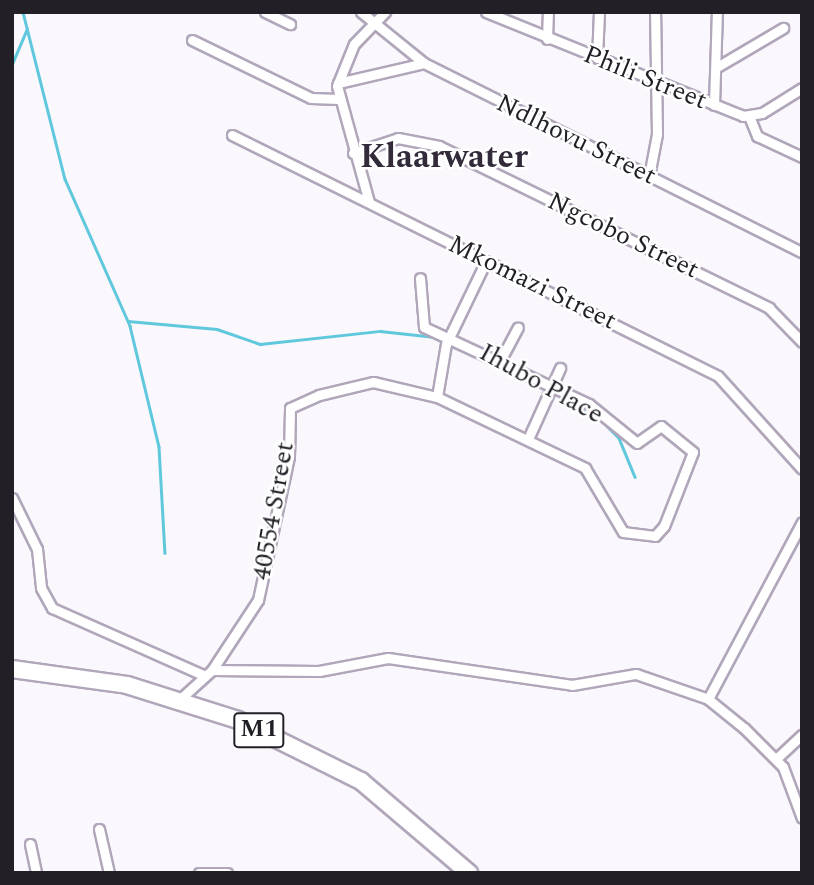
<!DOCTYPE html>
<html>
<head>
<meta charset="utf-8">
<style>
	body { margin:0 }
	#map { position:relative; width:814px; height:885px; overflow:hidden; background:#faf8fc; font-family:Spectral,serif }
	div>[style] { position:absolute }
	.stream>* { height:2.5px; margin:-1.25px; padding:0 1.25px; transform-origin:1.25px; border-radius:1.25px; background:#60c8dd }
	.roads { filter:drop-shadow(2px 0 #b1a6ba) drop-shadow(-2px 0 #b1a6ba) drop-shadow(0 2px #b1a6ba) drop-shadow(0 -2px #b1a6ba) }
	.minor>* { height:9px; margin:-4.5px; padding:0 4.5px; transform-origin:4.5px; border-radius:4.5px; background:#fff }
	.trunk>* { height:16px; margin:-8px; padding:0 8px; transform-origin:8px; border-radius:8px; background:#fff }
	span { translate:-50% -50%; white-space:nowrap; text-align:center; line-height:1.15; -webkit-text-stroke:5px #fff; paint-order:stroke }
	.shield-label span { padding:2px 5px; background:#fff; border:2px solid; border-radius:5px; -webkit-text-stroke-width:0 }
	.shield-label { font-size:24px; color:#231f27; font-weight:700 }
	.street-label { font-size:26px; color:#231f27 }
	.district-label { font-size:33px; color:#332a3a; font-weight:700 }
	.frame { position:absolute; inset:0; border:14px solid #231f27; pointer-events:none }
</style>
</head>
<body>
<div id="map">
	<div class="stream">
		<div style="left:23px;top:12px;width:172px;rotate:75.9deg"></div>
		<div style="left:65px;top:179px;width:161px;rotate:66.1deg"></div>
		<div style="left:130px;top:326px;width:124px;rotate:76.5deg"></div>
		<div style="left:159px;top:447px;width:106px;rotate:86.8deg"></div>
		<div style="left:12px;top:64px;width:38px;rotate:-67deg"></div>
		<div style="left:128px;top:321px;width:89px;rotate:5.1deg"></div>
		<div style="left:217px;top:329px;width:46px;rotate:19.2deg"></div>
		<div style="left:260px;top:344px;width:121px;rotate:-6.2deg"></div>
		<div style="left:380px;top:331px;width:55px;rotate:6.2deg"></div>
		<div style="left:554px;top:392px;width:51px;rotate:29.6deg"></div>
		<div style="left:598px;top:417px;width:30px;rotate:45deg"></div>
		<div style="left:619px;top:438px;width:42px;rotate:67.7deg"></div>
	</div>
	<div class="roads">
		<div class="minor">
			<div style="left:265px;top:12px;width:28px;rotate:26deg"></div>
			<div style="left:361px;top:12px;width:81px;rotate:39deg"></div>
			<div style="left:424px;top:63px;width:423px;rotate:26.6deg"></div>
			<div style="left:486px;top:12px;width:277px;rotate:22deg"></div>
			<div style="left:743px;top:116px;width:19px;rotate:-9deg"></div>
			<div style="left:762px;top:113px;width:47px;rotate:-32deg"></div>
			<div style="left:547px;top:39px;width:27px;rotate:-88deg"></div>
			<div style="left:192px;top:40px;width:132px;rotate:26deg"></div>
			<div style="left:311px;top:98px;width:28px;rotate:2deg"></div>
			<div style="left:597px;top:58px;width:46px;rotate:-87.5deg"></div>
			<div style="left:717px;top:67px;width:77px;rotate:-30.6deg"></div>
			<div style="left:338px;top:83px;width:88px;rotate:-13.1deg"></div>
			<div style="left:714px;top:105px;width:93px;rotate:-88.2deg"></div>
			<div style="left:749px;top:116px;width:22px;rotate:68deg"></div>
			<div style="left:757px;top:136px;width:50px;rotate:25deg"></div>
			<div style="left:232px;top:135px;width:542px;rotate:26.38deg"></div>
			<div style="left:718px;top:376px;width:125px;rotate:47.9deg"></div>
			<div style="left:353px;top:153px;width:47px;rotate:-18.4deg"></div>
			<div style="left:398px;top:138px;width:42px;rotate:11deg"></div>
			<div style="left:439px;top:146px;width:368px;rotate:26.1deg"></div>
			<div style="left:769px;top:308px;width:47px;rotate:45.9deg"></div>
			<div style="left:649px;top:176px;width:43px;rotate:-79.2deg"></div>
			<div style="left:657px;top:134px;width:122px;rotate:-90.9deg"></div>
			<div style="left:369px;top:202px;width:120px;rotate:-105.4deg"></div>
			<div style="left:337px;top:86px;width:45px;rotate:-68deg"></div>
			<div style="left:354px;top:44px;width:45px;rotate:-45.9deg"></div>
			<div style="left:500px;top:361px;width:38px;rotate:-62deg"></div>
			<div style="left:437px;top:397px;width:54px;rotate:-80.4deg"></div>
			<div style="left:446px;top:344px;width:92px;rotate:-64.3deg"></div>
			<div style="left:528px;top:439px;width:78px;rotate:-65.7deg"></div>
			<div style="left:12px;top:498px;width:57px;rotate:63.9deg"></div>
			<div style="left:37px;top:549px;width:39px;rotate:84deg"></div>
			<div style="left:41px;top:588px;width:23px;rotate:61deg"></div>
			<div style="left:52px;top:608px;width:165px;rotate:23.9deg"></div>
			<div style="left:212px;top:670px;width:84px;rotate:-56.7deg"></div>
			<div style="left:258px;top:600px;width:146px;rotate:-77.8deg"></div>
			<div style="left:289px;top:457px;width:49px;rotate:-88.8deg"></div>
			<div style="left:290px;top:408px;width:32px;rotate:-24deg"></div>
			<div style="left:319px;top:395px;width:56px;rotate:-13.5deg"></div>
			<div style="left:373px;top:382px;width:66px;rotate:13.2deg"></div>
			<div style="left:437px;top:397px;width:164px;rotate:25.6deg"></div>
			<div style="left:585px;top:468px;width:74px;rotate:59.3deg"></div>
			<div style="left:623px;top:532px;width:32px;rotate:7deg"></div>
			<div style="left:655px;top:536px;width:13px;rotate:-48deg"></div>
			<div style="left:664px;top:526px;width:79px;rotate:-68.6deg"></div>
			<div style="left:693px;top:452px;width:41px;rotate:-140.9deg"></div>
			<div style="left:661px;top:426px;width:29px;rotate:145deg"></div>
			<div style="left:637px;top:443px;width:62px;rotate:-140.9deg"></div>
			<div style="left:589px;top:404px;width:182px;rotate:-155deg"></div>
			<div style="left:424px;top:327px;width:49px;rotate:-94.7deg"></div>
			<div style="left:708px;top:699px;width:200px;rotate:-62deg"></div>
			<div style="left:179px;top:700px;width:45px;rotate:-42.3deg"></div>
			<div style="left:212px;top:670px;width:107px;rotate:0.5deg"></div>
			<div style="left:319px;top:671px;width:70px;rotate:-10.7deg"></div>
			<div style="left:388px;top:658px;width:186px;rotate:8.3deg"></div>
			<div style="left:572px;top:685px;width:65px;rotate:-9.8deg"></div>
			<div style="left:636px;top:674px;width:76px;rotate:19.1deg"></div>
			<div style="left:708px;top:699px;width:46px;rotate:38.9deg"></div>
			<div style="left:744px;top:728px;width:55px;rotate:45deg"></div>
			<div style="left:783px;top:767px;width:54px;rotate:69.6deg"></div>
			<div style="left:777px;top:758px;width:34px;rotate:-43deg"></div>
			<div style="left:99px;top:829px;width:45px;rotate:77.2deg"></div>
			<div style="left:30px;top:844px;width:30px;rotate:78deg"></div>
			<div style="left:199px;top:873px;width:28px"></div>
		</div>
		<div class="trunk">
			<div style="left:12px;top:669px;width:116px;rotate:7.9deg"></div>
			<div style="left:127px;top:685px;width:116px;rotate:17.5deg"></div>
			<div style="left:238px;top:720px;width:137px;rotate:26.4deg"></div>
			<div style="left:361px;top:781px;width:142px;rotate:40.4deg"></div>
		</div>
	</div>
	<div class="shield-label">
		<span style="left:259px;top:730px">M1</span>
	</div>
	<div class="street-label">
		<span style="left:645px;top:78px;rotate:22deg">Phili Street</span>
		<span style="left:576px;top:140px;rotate:26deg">Ndlhovu Street</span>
		<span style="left:623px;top:236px;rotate:26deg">Ngcobo Street</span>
		<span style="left:532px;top:283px;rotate:26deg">Mkomazi Street</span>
		<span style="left:541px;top:384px;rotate:29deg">Ihubo Place</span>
		<span style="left:274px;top:511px;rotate:-80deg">40554 Street</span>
	</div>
	<div class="district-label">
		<span style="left:444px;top:158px">Klaarwater</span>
	</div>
	<div class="frame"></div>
</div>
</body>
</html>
